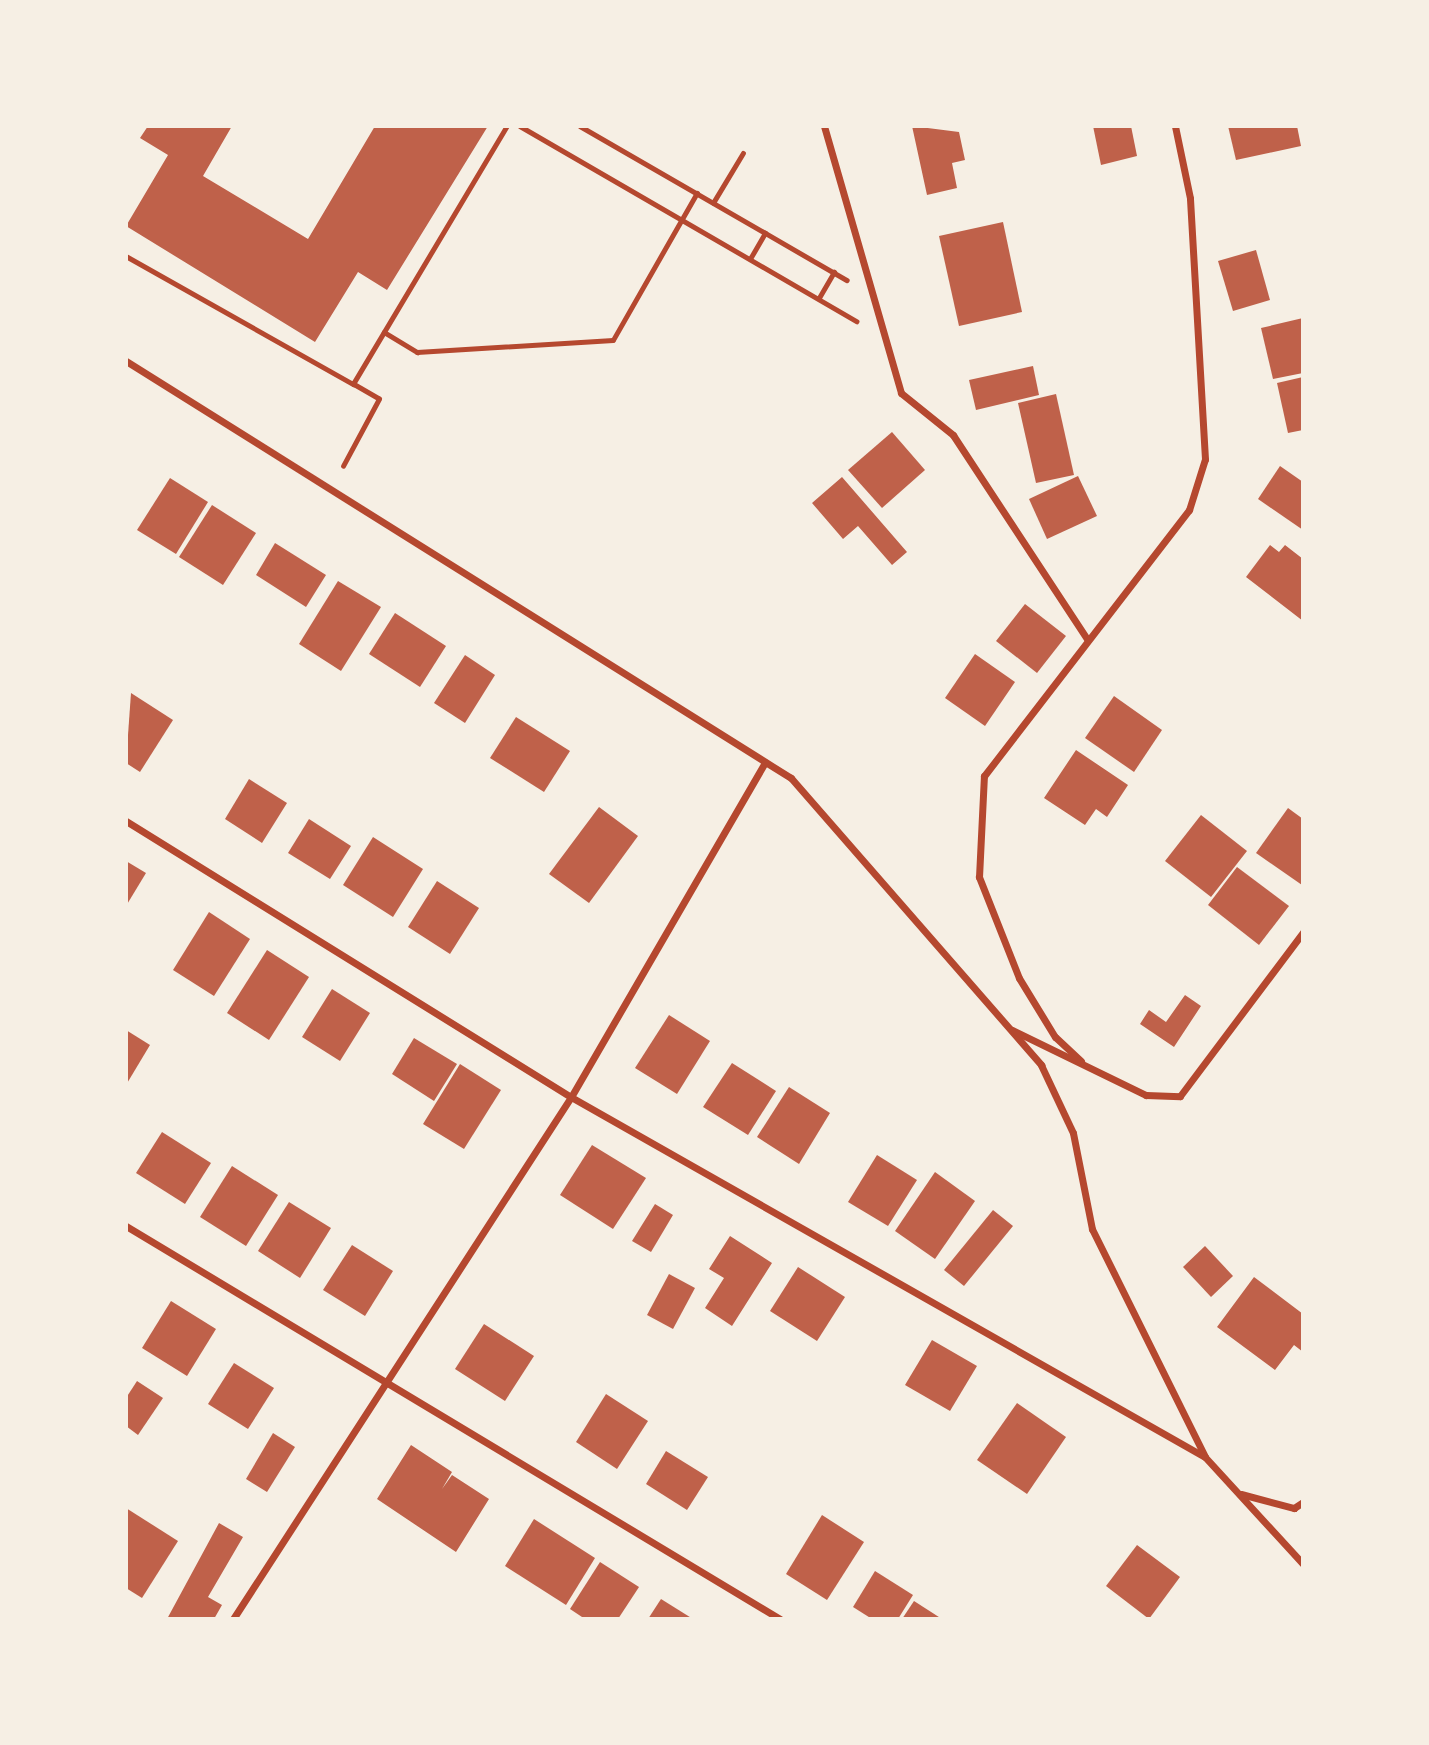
<!DOCTYPE html>
<html>
<head>
<meta charset="utf-8">
<style>
	body { margin:0 }
	#map { position:relative; width:1429px; height:1745px; overflow:hidden; background:#f6efe4; font-family:"PT Sans Narrow",sans-serif }
	div>[style] { position:absolute }
	.building>* { inset:0; background:#bf614a }
	.path>* { height:4.5px; margin:-2.25px; padding:0 2.25px; transform-origin:2.25px; border-radius:2.25px; background:#b5482f }
	.minor>* { height:7px; margin:-3.5px; padding:0 3.5px; transform-origin:3.5px; border-radius:3.5px; background:#b5482f }
	span { translate:-50% -50%; white-space:nowrap; text-align:center; line-height:1.15; -webkit-text-stroke:7px #f6efe4; paint-order:stroke }
	.frame { position:absolute; inset:0; border:128px solid #f6efe4; pointer-events:none }
</style>
</head>
<body>
<div id="map">
	<div class="building">
		<div style="clip-path:polygon(148px 126px,232px 126px,203px 176px,308px 239px,375px 126px,488px 126px,387px 290px,358px 272px,315px 342px,126px 226px,168px 155px,140px 138px)"></div>
		<div style="clip-path:polygon(912px 126px,959px 132px,965px 160px,952px 163px,957px 188px,927px 195px)"></div>
		<div style="clip-path:polygon(1093px 126px,1131px 126px,1137px 156px,1101px 165px)"></div>
		<div style="clip-path:polygon(1228px 126px,1297px 126px,1301px 146px,1236px 160px)"></div>
		<div style="clip-path:polygon(1003px 222px,1022px 312px,959px 326px,939px 236px)"></div>
		<div style="clip-path:polygon(1256px 250px,1270px 300px,1233px 311px,1218px 261px)"></div>
		<div style="clip-path:polygon(1303px 318px,1303px 373px,1273px 379px,1261px 328px)"></div>
		<div style="clip-path:polygon(1033px 366px,1039px 395px,976px 410px,969px 380px)"></div>
		<div style="clip-path:polygon(1303px 377px,1303px 430px,1288px 433px,1277px 383px)"></div>
		<div style="clip-path:polygon(1056px 394px,1074px 475px,1036px 483px,1018px 403px)"></div>
		<div style="clip-path:polygon(892px 432px,925px 470px,882px 508px,848px 470px)"></div>
		<div style="clip-path:polygon(1280px 466px,1303px 482px,1303px 530px,1258px 499px)"></div>
		<div style="clip-path:polygon(1078px 476px,1097px 516px,1047px 539px,1029px 499px)"></div>
		<div style="clip-path:polygon(842px 477px,907px 552px,892px 565px,858px 526px,843px 539px,812px 503px)"></div>
		<div style="clip-path:polygon(170px 478px,208px 502px,176px 554px,137px 530px)"></div>
		<div style="clip-path:polygon(212px 505px,256px 533px,223px 585px,179px 557px)"></div>
		<div style="clip-path:polygon(275px 543px,326px 575px,306px 607px,256px 575px)"></div>
		<div style="clip-path:polygon(1270px 545px,1279px 552px,1285px 545px,1303px 559px,1303px 621px,1246px 577px)"></div>
		<div style="clip-path:polygon(338px 581px,381px 607px,341px 671px,299px 644px)"></div>
		<div style="clip-path:polygon(1025px 604px,1066px 636px,1037px 673px,996px 641px)"></div>
		<div style="clip-path:polygon(395px 613px,446px 646px,420px 687px,369px 654px)"></div>
		<div style="clip-path:polygon(975px 654px,1015px 682px,985px 726px,945px 698px)"></div>
		<div style="clip-path:polygon(465px 655px,495px 675px,465px 723px,434px 703px)"></div>
		<div style="clip-path:polygon(131px 693px,173px 720px,140px 772px,126px 763px)"></div>
		<div style="clip-path:polygon(1114px 696px,1162px 730px,1134px 772px,1085px 738px)"></div>
		<div style="clip-path:polygon(516px 717px,570px 751px,544px 792px,490px 758px)"></div>
		<div style="clip-path:polygon(1076px 750px,1128px 785px,1107px 817px,1096px 809px,1085px 825px,1044px 798px)"></div>
		<div style="clip-path:polygon(249px 779px,287px 803px,262px 843px,225px 819px)"></div>
		<div style="clip-path:polygon(599px 807px,638px 836px,589px 903px,549px 874px)"></div>
		<div style="clip-path:polygon(1288px 808px,1303px 819px,1302px 885px,1256px 853px)"></div>
		<div style="clip-path:polygon(1201px 815px,1247px 851px,1211px 897px,1165px 861px)"></div>
		<div style="clip-path:polygon(309px 819px,351px 846px,330px 879px,288px 853px)"></div>
		<div style="clip-path:polygon(373px 837px,423px 869px,393px 917px,343px 885px)"></div>
		<div style="clip-path:polygon(126px 861px,146px 873px,126px 906px)"></div>
		<div style="clip-path:polygon(1237px 867px,1289px 906px,1259px 945px,1208px 905px)"></div>
		<div style="clip-path:polygon(437px 881px,479px 908px,450px 954px,408px 927px)"></div>
		<div style="clip-path:polygon(209px 912px,250px 939px,214px 996px,173px 970px)"></div>
		<div style="clip-path:polygon(267px 950px,309px 977px,269px 1040px,227px 1013px)"></div>
		<div style="clip-path:polygon(332px 989px,370px 1013px,340px 1061px,302px 1037px)"></div>
		<div style="clip-path:polygon(1185px 995px,1201px 1006px,1174px 1047px,1140px 1024px,1149px 1010px,1166px 1022px)"></div>
		<div style="clip-path:polygon(669px 1015px,710px 1041px,677px 1094px,635px 1068px)"></div>
		<div style="clip-path:polygon(126px 1030px,150px 1045px,126px 1085px)"></div>
		<div style="clip-path:polygon(414px 1038px,457px 1064px,434px 1101px,392px 1074px)"></div>
		<div style="clip-path:polygon(732px 1063px,776px 1091px,748px 1135px,703px 1107px)"></div>
		<div style="clip-path:polygon(460px 1064px,501px 1090px,464px 1149px,423px 1124px)"></div>
		<div style="clip-path:polygon(789px 1087px,830px 1113px,799px 1164px,757px 1137px)"></div>
		<div style="clip-path:polygon(162px 1132px,211px 1163px,185px 1204px,136px 1173px)"></div>
		<div style="clip-path:polygon(592px 1145px,646px 1178px,613px 1229px,560px 1195px)"></div>
		<div style="clip-path:polygon(877px 1155px,917px 1180px,888px 1226px,848px 1202px)"></div>
		<div style="clip-path:polygon(232px 1166px,278px 1195px,246px 1246px,200px 1217px)"></div>
		<div style="clip-path:polygon(935px 1172px,975px 1201px,935px 1259px,895px 1231px)"></div>
		<div style="clip-path:polygon(289px 1202px,331px 1228px,300px 1278px,258px 1251px)"></div>
		<div style="clip-path:polygon(655px 1204px,673px 1215px,651px 1252px,632px 1241px)"></div>
		<div style="clip-path:polygon(993px 1210px,1013px 1226px,964px 1286px,944px 1270px)"></div>
		<div style="clip-path:polygon(730px 1236px,772px 1263px,732px 1326px,705px 1308px,724px 1278px,709px 1269px)"></div>
		<div style="clip-path:polygon(352px 1245px,393px 1271px,365px 1316px,323px 1290px)"></div>
		<div style="clip-path:polygon(1205px 1246px,1233px 1276px,1211px 1297px,1183px 1267px)"></div>
		<div style="clip-path:polygon(798px 1267px,845px 1297px,817px 1341px,770px 1311px)"></div>
		<div style="clip-path:polygon(669px 1274px,695px 1288px,673px 1329px,647px 1315px)"></div>
		<div style="clip-path:polygon(1254px 1277px,1303px 1314px,1303px 1352px,1294px 1345px,1275px 1370px,1217px 1327px)"></div>
		<div style="clip-path:polygon(171px 1301px,216px 1329px,187px 1376px,142px 1348px)"></div>
		<div style="clip-path:polygon(484px 1324px,534px 1356px,505px 1401px,455px 1369px)"></div>
		<div style="clip-path:polygon(932px 1340px,977px 1366px,950px 1411px,905px 1385px)"></div>
		<div style="clip-path:polygon(234px 1363px,274px 1388px,248px 1429px,208px 1404px)"></div>
		<div style="clip-path:polygon(137px 1381px,163px 1398px,138px 1435px,126px 1426px,126px 1398px)"></div>
		<div style="clip-path:polygon(606px 1394px,648px 1421px,617px 1469px,576px 1442px)"></div>
		<div style="clip-path:polygon(1017px 1403px,1066px 1437px,1027px 1494px,977px 1460px)"></div>
		<div style="clip-path:polygon(273px 1433px,295px 1447px,267px 1492px,246px 1479px)"></div>
		<div style="clip-path:polygon(411px 1445px,452px 1472px,442px 1489px,452px 1475px,489px 1499px,456px 1552px,377px 1499px)"></div>
		<div style="clip-path:polygon(666px 1451px,708px 1477px,687px 1510px,646px 1484px)"></div>
		<div style="clip-path:polygon(126px 1508px,178px 1541px,142px 1598px,126px 1588px)"></div>
		<div style="clip-path:polygon(822px 1515px,864px 1542px,827px 1600px,786px 1574px)"></div>
		<div style="clip-path:polygon(534px 1519px,595px 1558px,566px 1605px,505px 1566px)"></div>
		<div style="clip-path:polygon(219px 1523px,243px 1537px,208px 1597px,222px 1605px,214px 1619px,167px 1619px)"></div>
		<div style="clip-path:polygon(1137px 1545px,1180px 1577px,1149px 1619px,1106px 1586px)"></div>
		<div style="clip-path:polygon(600px 1562px,639px 1587px,618px 1619px,585px 1619px,570px 1609px)"></div>
		<div style="clip-path:polygon(875px 1571px,913px 1595px,898px 1619px,872px 1619px,853px 1607px)"></div>
		<div style="clip-path:polygon(661px 1599px,693px 1619px,648px 1619px)"></div>
		<div style="clip-path:polygon(914px 1601px,942px 1619px,902px 1619px)"></div>
	</div>
	<div class="path">
		<div style="left:520px;top:126px;width:389px;rotate:30.1deg"></div>
		<div style="left:580px;top:126px;width:308px;rotate:30deg"></div>
		<div style="left:713px;top:203px;width:58px;rotate:-59deg"></div>
		<div style="left:126px;top:256px;width:261px;rotate:29.4deg"></div>
		<div style="left:353px;top:384px;width:300px;rotate:-59.2deg"></div>
		<div style="left:750px;top:259px;width:30px;rotate:-60deg"></div>
		<div style="left:819px;top:298px;width:30px;rotate:-60deg"></div>
		<div style="left:384px;top:332px;width:39px;rotate:31deg"></div>
		<div style="left:417px;top:352px;width:196px;rotate:-3.5deg"></div>
		<div style="left:613px;top:340px;width:169px;rotate:-60.3deg"></div>
		<div style="left:343px;top:466px;width:76px;rotate:-61.8deg"></div>
		<div style="left:379px;top:399px;width:30px;rotate:-150deg"></div>
	</div>
	<div class="minor">
		<div style="left:824px;top:126px;width:278px;rotate:73.9deg"></div>
		<div style="left:901px;top:393px;width:67px;rotate:38.9deg"></div>
		<div style="left:953px;top:435px;width:244px;rotate:56.7deg"></div>
		<div style="left:126px;top:361px;width:785px;rotate:32.09deg"></div>
		<div style="left:791px;top:778px;width:381px;rotate:48.9deg"></div>
		<div style="left:1041px;top:1065px;width:75px;rotate:64.8deg"></div>
		<div style="left:1073px;top:1133px;width:98px;rotate:78.8deg"></div>
		<div style="left:1092px;top:1229px;width:254px;rotate:63.6deg"></div>
		<div style="left:126px;top:821px;width:524px;rotate:31.81deg"></div>
		<div style="left:571px;top:1097px;width:729px;rotate:29.59deg"></div>
		<div style="left:1205px;top:1457px;width:145px;rotate:47.5deg"></div>
		<div style="left:1012px;top:1030px;width:149px;rotate:25.9deg"></div>
		<div style="left:1146px;top:1095px;width:34px;rotate:2deg"></div>
		<div style="left:1180px;top:1096px;width:205px;rotate:-53.1deg"></div>
		<div style="left:1081px;top:1061px;width:35px;rotate:-137deg"></div>
		<div style="left:1055px;top:1037px;width:69px;rotate:-121.4deg"></div>
		<div style="left:1019px;top:978px;width:109px;rotate:-111.6deg"></div>
		<div style="left:979px;top:877px;width:101px;rotate:-87.2deg"></div>
		<div style="left:984px;top:776px;width:336px;rotate:-52.4deg"></div>
		<div style="left:1189px;top:510px;width:53px;rotate:-72.6deg"></div>
		<div style="left:1205px;top:459px;width:261px;rotate:-93.3deg"></div>
		<div style="left:1190px;top:198px;width:74px;rotate:-101.8deg"></div>
		<div style="left:126px;top:1226px;width:763px;rotate:31deg"></div>
		<div style="left:1241px;top:1494px;width:55px;rotate:14.8deg"></div>
		<div style="left:1294px;top:1508px;width:11px;rotate:-34deg"></div>
		<div style="left:233px;top:1619px;width:622px;rotate:-57.08deg"></div>
		<div style="left:571px;top:1097px;width:387px;rotate:-59.9deg"></div>
	</div>
	<div class="frame"></div>
</div>
</body>
</html>
